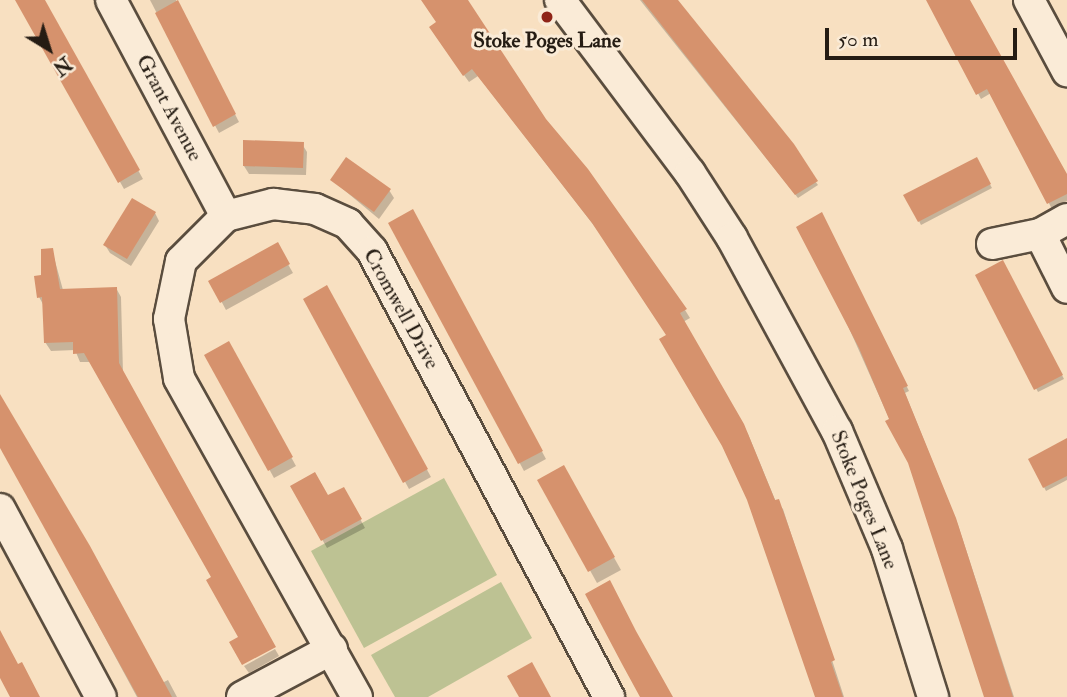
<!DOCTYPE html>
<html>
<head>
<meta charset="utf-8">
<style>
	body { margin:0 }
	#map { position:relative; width:1067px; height:697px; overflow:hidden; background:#f8e0c1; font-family:"IM FELL Double Pica",serif }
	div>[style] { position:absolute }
	.green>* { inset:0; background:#bdc293 }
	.shadow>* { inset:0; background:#0003 }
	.building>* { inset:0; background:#d6926d }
	.roads { filter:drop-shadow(2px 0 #5a4d3e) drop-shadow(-2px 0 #5a4d3e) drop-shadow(0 2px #5a4d3e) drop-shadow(0 -2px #5a4d3e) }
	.minor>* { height:30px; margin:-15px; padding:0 15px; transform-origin:15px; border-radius:15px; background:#faebd7 }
	.dots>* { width:19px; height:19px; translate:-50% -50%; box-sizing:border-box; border:4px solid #faebd7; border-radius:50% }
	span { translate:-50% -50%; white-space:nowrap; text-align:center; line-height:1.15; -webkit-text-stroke:6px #faebd7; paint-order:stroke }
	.poi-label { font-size:21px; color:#251c13; font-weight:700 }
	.street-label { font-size:21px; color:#251c13 }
	.north { position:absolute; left:14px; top:14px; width:70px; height:70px; -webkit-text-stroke:5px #faebd7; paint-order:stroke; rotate:142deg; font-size:19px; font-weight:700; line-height:28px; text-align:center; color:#251c13 }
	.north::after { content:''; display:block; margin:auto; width:24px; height:32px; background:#251c13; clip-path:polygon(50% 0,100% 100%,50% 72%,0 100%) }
	.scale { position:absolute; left:825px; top:28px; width:192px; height:32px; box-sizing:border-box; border:4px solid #251c13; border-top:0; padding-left:9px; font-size:21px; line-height:24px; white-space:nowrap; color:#251c13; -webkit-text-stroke:5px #faebd7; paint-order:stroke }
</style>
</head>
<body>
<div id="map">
	<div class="green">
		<div style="clip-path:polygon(444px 478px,497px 575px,364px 648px,311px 551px)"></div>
		<div style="clip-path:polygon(501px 582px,532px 638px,428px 697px,395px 697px,371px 655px)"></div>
	</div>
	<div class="shadow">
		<div style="clip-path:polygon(22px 0,43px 0,143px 179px,124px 189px,19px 2px)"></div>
		<div style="clip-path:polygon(150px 0,176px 0,239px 122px,219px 133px)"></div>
		<div style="clip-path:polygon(423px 0,464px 0,544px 120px,587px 170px,685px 310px,690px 318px,683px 322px,748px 434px,776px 502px,783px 509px,844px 697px,816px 697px,749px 499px,668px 336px,599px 232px,478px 76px,469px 82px,435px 35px,438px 23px)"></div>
		<div style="clip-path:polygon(640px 0,677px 0,818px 185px,798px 198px)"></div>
		<div style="clip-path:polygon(928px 0,969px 0,1067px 177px,1067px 201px,1052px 209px,991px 93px,981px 99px)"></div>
		<div style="clip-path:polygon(302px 144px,307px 152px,306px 175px,249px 174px,244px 166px)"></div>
		<div style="clip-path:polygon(976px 159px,992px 188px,921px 225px,906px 195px)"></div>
		<div style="clip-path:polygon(332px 180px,389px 190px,394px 198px,379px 219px)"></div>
		<div style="clip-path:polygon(412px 212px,546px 459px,524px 471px,391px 224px)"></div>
		<div style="clip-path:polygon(155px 213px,159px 221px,131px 266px,110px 253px,105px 245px)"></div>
		<div style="clip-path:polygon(821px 215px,909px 391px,905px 393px,958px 525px,1014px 697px,987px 697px,909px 463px,824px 272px)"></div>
		<div style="clip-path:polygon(277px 245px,293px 273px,226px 310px,211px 282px)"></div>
		<div style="clip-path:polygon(52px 250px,63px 290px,116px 288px,121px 297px,123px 373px,240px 638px,213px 578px,91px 362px,80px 362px,75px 350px,51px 351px,45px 342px,44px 306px,39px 297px)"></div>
		<div style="clip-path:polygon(1003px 262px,1064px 379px,1038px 392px,977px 276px)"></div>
		<div style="clip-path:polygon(327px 287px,431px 477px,409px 489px,305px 299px)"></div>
		<div style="clip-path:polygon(228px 343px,296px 466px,274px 478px,207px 356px)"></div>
		<div style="clip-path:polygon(0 396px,162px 683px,168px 680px,177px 697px,137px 697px,0 443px)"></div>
		<div style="clip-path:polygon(1067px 440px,1067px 480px,1046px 491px,1030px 459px)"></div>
		<div style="clip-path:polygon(563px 467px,621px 570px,597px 583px,540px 480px)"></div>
		<div style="clip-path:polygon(292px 486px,327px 497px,344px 489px,365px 528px,327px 548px)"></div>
		<div style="clip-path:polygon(275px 649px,279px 656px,249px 673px,244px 666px)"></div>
	</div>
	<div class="building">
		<div style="clip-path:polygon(15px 0,45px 0,140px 170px,118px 183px)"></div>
		<div style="clip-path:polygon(178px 0,236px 114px,213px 127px,155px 13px)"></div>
		<div style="clip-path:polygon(421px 0,468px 0,546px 119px,588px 169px,687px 309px,680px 313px,744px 424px,775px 500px,779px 499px,835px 660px,831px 662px,843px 697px,815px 697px,747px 500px,722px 446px,659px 339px,666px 335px,592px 223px,472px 69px,463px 76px,429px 27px,436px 22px)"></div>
		<div style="clip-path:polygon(642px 0,678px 0,794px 144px,818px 181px,795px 195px)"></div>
		<div style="clip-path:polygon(926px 0,970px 0,1067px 174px,1067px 194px,1047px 204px,987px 89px,976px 95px)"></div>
		<div style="clip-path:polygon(243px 140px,304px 142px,303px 168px,243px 166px)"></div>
		<div style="clip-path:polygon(346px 157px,391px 189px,374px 212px,330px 180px)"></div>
		<div style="clip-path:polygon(977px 157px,991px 184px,918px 222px,903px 195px)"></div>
		<div style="clip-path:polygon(132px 198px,156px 212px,127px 259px,103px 245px)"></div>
		<div style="clip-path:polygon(413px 209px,543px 451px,518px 464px,388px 223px)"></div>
		<div style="clip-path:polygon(822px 212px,908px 386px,903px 388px,956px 518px,1013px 697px,984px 697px,908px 463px,885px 421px,889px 419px,859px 348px,796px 227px)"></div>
		<div style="clip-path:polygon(278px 242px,290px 264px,220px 303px,208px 281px)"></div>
		<div style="clip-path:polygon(53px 248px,60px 289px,117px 287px,119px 363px,276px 647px,242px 665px,229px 642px,238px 637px,206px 580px,211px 577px,84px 353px,73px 354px,73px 342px,44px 343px,42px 297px,37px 298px,34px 276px,41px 275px,41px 249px)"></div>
		<div style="clip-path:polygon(1003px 260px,1063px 375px,1034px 390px,975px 275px)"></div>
		<div style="clip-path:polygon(327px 285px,428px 469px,403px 483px,303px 299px)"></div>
		<div style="clip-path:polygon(229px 341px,293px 457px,268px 471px,204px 355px)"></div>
		<div style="clip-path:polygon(0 394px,90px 546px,172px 697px,138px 697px,0 448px)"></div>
		<div style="clip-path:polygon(1067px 438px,1067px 476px,1043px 488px,1028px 459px)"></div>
		<div style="clip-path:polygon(564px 465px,615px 557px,588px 572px,537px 480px)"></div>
		<div style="clip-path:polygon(315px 472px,328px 495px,344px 487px,362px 519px,321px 541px,290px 486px)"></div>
		<div style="clip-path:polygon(610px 580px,636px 631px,673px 697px,640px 697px,622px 664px,585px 594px)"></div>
		<div style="clip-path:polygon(0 630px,18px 664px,22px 662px,40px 697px,10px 697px,0 678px)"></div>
		<div style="clip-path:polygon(532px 662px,551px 697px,519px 697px,507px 676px)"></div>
	</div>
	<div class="roads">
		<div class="minor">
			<div style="left:111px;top:0;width:245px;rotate:62deg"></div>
			<div style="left:560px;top:0;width:216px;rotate:53.1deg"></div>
			<div style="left:690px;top:173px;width:77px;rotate:57.1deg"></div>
			<div style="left:732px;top:238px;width:220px;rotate:61.5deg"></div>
			<div style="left:837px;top:431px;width:128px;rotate:67deg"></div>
			<div style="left:887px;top:549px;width:155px;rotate:72.7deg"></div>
			<div style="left:1029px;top:0;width:81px;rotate:61.8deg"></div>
			<div style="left:1040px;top:234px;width:31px;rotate:-29deg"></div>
			<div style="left:992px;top:244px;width:49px;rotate:-11.8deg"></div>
			<div style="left:1040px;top:234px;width:60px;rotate:63.4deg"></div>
			<div style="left:0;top:509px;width:213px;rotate:61.8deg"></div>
			<div style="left:242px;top:697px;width:102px;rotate:-28.1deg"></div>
			<div style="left:357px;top:697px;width:365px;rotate:-119.2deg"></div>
			<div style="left:179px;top:378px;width:60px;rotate:-99.6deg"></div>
			<div style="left:169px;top:319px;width:59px;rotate:-78.3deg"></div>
			<div style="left:181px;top:261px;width:64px;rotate:-45deg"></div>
			<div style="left:226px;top:216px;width:49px;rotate:-14.3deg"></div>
			<div style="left:273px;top:204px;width:42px;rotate:6.8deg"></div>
			<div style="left:315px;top:209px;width:36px;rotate:24deg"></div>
			<div style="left:348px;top:224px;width:36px;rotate:48deg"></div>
			<div style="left:372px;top:251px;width:505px;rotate:62.01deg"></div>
		</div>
	</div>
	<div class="dots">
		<div style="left:547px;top:17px;background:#8f2418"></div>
	</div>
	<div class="poi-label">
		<span style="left:547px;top:41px">Stoke Poges Lane</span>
	</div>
	<div class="street-label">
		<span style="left:169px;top:108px;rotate:62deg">Grant Avenue</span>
		<span style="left:401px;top:309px;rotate:61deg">Cromwell Drive</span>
		<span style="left:864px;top:500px;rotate:68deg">Stoke Poges Lane</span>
	</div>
	<div class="north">N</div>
	<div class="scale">50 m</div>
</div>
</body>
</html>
